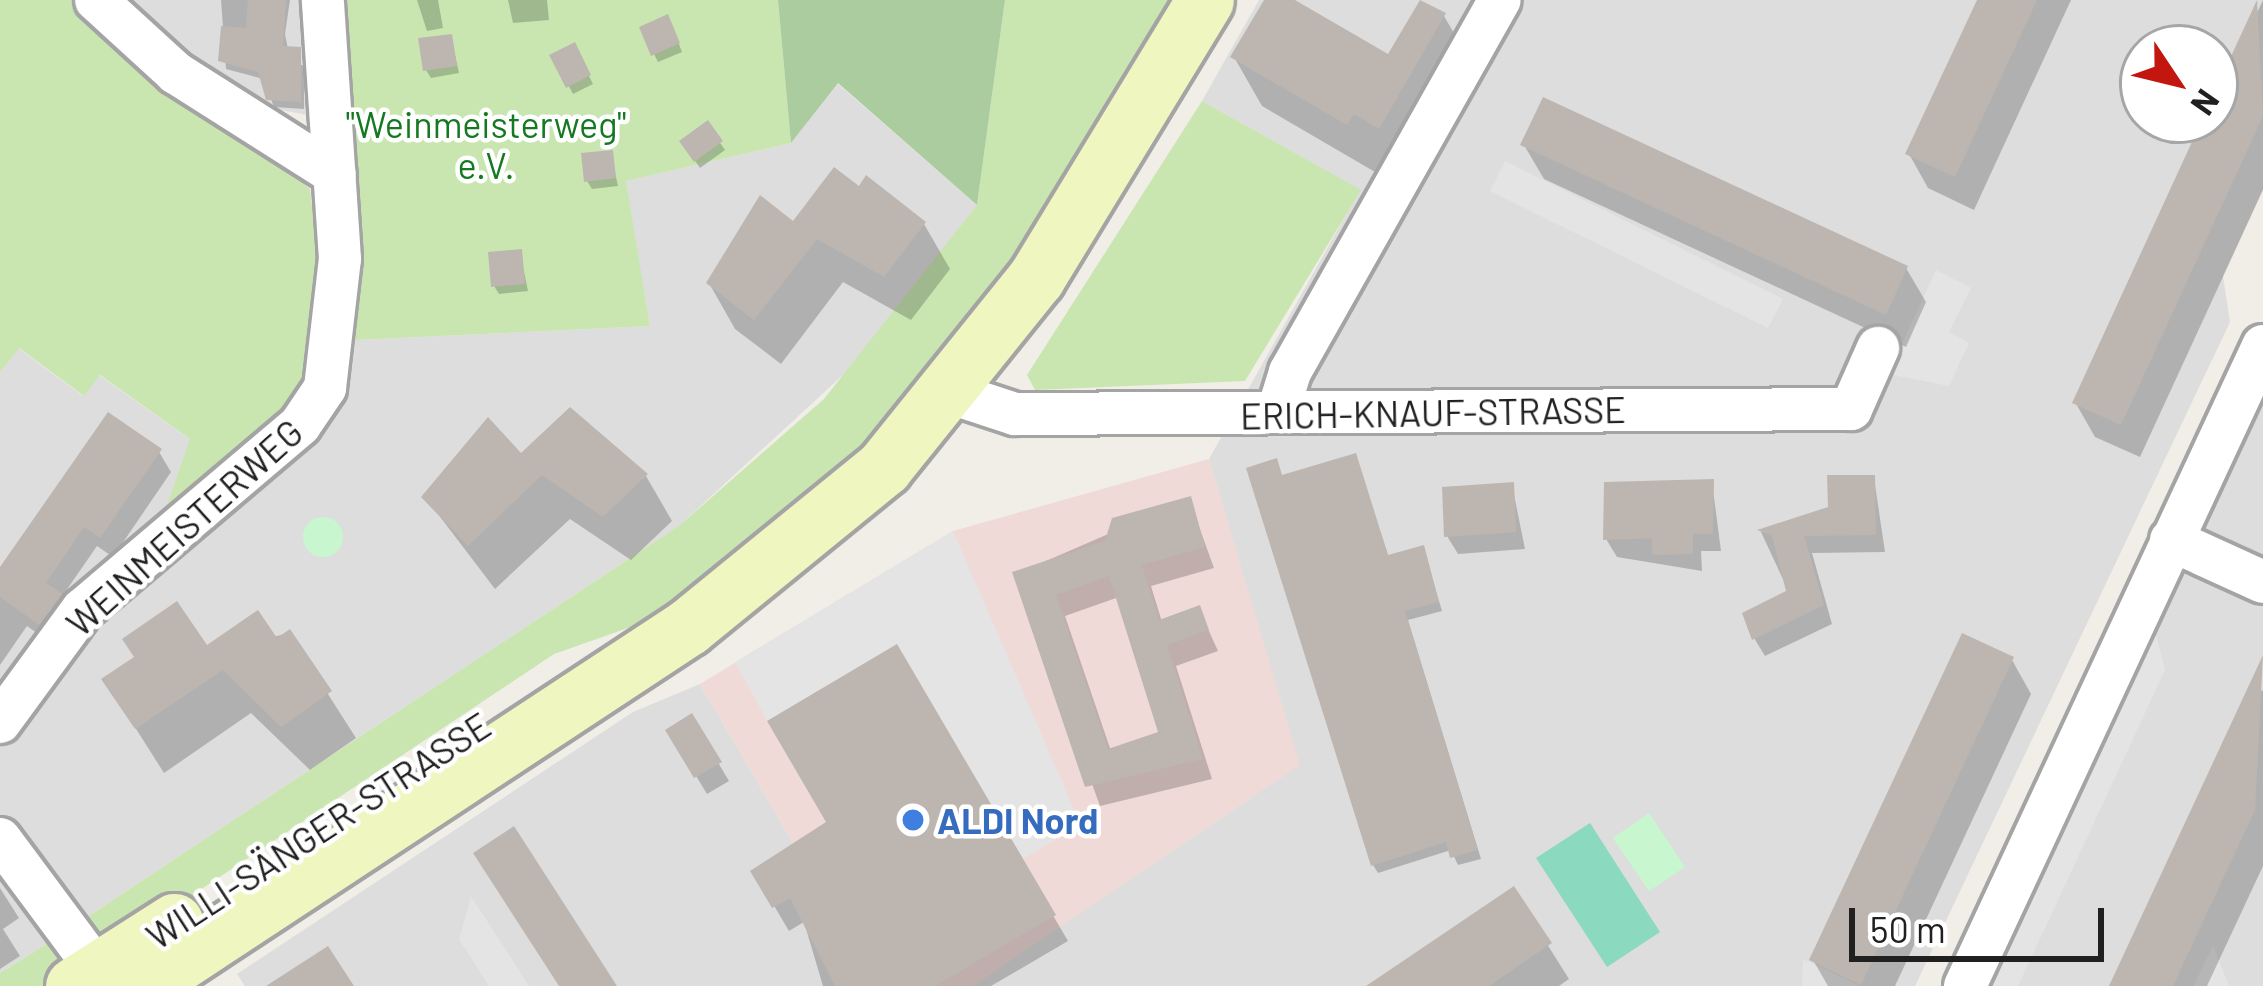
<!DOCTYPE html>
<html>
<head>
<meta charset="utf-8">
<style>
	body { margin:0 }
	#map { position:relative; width:2263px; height:986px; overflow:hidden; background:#f0eee7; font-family:Barlow,sans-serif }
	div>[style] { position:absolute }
	.residential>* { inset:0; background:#dedddd }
	.commercial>* { inset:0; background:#efdad8 }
	.grass>* { inset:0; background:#c9e6b1 }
	.forest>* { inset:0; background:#aacc9f }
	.park>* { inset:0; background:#c8f6ce }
	.round { border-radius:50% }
	.pitch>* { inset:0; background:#8bd9bf }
	.parking>* { inset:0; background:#e4e4e4 }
	.shadow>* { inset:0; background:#0003 }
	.building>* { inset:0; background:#bdb6b0 }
	.roads { filter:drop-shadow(3px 0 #a4a4a4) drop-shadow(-3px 0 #a4a4a4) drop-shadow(0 3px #a4a4a4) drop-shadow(0 -3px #a4a4a4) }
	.street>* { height:42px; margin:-21px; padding:0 21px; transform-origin:21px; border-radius:21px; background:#fff }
	.secondary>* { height:57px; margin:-28.5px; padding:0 28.5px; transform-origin:28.5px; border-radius:28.5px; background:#f0f6c0 }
	.dots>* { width:33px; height:33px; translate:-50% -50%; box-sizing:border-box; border:6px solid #fff; border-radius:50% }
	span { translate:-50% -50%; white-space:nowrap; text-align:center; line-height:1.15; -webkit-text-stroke:9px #fff; paint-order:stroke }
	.park-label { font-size:36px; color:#147921 }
	.street-label { font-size:36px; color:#202020 }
	.shop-label { font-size:36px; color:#366cbe; font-weight:700 }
	.left { translate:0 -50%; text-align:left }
	.north { position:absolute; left:2119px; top:24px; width:120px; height:120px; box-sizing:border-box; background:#fff; border:3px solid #a6a6a6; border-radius:50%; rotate:125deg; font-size:33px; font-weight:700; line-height:48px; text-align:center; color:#202020 }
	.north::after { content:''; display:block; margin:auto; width:42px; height:54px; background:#c2160e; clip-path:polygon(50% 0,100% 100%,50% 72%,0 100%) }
	.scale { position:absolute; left:1849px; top:908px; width:255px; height:54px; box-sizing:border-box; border:6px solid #202020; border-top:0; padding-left:15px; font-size:36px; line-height:42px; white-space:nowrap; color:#202020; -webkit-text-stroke:9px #fff; paint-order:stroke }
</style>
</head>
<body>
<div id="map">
	<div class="residential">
		<div style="clip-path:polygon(110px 0,312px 0,323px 118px,250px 104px)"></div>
		<div style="clip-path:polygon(evenodd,1259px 0,2263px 0,2263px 189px,2223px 276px,2230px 322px,1915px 986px,972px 986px,1299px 765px,1209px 459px,1360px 190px,1202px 101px,1259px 0,2143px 48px,2215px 48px,2215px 120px,2143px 120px,2143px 48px)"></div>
		<div style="clip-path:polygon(837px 83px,977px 205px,883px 338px,680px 525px,78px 923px,0 817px,0 745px,90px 620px,341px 389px,355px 340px,650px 326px,625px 181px,791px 143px)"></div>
		<div style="clip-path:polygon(18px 348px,83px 396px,99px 375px,191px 440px,157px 534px,0 702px,0 372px)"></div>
		<div style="clip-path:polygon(2263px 396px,2263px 986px,1985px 986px)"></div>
		<div style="clip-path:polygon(700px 684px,877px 986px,245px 986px,237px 974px,633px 712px)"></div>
		<div style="clip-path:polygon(0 858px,56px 938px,0 973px)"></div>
	</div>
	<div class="commercial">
		<div style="clip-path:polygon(1209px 459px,1300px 765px,972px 986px,877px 986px,700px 684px,953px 531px)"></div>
	</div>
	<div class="grass">
		<div style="clip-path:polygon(0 0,82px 0,310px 189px,320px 276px,303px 391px,157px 534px,190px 439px,100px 375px,84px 396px,19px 348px,0 372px)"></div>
		<div style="clip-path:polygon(335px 0,778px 0,791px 143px,626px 181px,650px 326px,355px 340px)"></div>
		<div style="clip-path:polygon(1005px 0,1187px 0,902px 426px,665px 615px,554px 654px,125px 940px,99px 942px,78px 923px,680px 525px,824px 399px,977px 205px)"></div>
		<div style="clip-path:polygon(1202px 101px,1361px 190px,1245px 381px,1035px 390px,1027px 375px)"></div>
		<div style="clip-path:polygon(56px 938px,66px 967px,47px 986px,0 986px,0 973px)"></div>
	</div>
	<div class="forest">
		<div style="clip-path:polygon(778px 0,1005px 0,977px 205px,838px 83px,791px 143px)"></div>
	</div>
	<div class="park">
		<div class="round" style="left:303px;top:517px;width:40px;height:40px"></div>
		<div style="clip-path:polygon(1649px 813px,1685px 867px,1649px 891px,1613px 838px)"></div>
	</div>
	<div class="pitch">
		<div style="clip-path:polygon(1590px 823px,1660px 932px,1607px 967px,1536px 858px)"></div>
	</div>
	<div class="parking">
		<div style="clip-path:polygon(1505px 161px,1783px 299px,1768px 328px,1490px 191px)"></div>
		<div style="clip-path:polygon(1936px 270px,1971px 288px,1949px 332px,1969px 343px,1949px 386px,1888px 374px)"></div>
		<div style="clip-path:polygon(953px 531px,1081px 825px,1023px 859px,897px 644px,767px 721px,735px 662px)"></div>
		<div style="clip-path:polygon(2153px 623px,2165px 670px,2018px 986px,1985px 986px)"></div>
		<div style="clip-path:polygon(471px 897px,478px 907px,529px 986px,489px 986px,459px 939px)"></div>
		<div style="clip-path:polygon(2213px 946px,2229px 986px,2194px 986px,2198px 977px)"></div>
		<div style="clip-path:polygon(1803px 959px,1860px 986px,1802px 986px)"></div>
	</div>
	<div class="shadow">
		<div style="clip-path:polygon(221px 0,290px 0,285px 34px,290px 59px,304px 66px,304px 109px,274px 107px,263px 79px,226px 69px)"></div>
		<div style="clip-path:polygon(417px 0,438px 0,443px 28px,427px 31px)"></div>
		<div style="clip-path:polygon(508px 0,547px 0,549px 20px,513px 23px)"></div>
		<div style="clip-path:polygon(1267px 0,1289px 0,1390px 58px,1444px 16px,1472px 64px,1407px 175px,1382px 160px,1375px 172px,1262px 106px,1234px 57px)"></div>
		<div style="clip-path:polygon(1980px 0,2071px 0,1974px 210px,1928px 188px,1909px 154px)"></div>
		<div style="clip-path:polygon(2263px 0,2263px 190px,2140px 457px,2095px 437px,2075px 402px)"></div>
		<div style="clip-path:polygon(672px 26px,682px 52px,658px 62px,654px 54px)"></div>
		<div style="clip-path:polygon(451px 37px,459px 73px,431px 78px,426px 70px)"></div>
		<div style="clip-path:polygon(574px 46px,593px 84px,573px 94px,553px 56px)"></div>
		<div style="clip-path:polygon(707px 124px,725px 150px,700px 168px,687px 149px)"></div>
		<div style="clip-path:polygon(1524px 145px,1906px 268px,1926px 302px,1906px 347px,1544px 179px)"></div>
		<div style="clip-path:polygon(611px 153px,618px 186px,592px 189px,587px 181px)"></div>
		<div style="clip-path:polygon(859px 190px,924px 224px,950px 269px,911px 320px,843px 282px,781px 364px,735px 329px,709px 283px)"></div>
		<div style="clip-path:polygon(520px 252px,528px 291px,499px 294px,494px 286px)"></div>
		<div style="clip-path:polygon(570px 411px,646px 476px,672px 521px,631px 560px,570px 519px,495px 589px,425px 497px,521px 457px)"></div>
		<div style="clip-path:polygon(159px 452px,171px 472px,113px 557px,97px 546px,61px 598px,72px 617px,52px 644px,27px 626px,0 665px,0 570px)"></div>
		<div style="clip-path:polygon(1355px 456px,1389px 558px,1423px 548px,1442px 611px,1408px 620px,1481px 859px,1458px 865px,1451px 850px,1378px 873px,1373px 865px,1283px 478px)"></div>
		<div style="clip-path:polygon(1874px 478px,1885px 552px,1812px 553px,1832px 624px,1765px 656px,1754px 638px,1789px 592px,1761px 532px,1831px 510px)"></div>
		<div style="clip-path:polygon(1712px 482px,1721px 551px,1701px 551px,1702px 571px,1617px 557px,1606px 539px)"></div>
		<div style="clip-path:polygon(1512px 485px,1525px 549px,1458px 554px,1447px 536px)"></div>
		<div style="clip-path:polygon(evenodd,1189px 499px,1214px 568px,1151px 586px,1162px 622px,1199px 609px,1218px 651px,1176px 666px,1212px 779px,1100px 806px,1016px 574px,1189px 499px,1119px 597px,1161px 734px,1111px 751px,1065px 616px,1119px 597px)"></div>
		<div style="clip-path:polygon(289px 633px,356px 738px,310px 770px,251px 713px,164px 773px,105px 680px)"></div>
		<div style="clip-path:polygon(896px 648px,1068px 941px,991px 986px,823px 986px,804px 922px,789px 931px,754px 872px,830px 823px)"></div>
		<div style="clip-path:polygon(2012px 660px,2031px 694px,1895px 986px,1828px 986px,1813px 960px)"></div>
		<div style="clip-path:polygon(2252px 686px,2263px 691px,2263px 866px,2207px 986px,2112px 986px)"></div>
		<div style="clip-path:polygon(691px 717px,729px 781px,707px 794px,669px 731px)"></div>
		<div style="clip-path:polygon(0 888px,19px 918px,3px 929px,20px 956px,0 969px)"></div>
		<div style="clip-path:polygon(1513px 890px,1569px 979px,1559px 986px,1371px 986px)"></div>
	</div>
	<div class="building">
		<div style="clip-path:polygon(248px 0,286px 0,283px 46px,301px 47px,301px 102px,266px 100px,258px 72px,218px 61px,221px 26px,246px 28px)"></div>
		<div style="clip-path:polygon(1264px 0,1295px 0,1388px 54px,1420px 0,1446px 13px,1379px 129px,1354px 114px,1347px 125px,1230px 57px)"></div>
		<div style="clip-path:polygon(1977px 0,2037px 0,1955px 177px,1905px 154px)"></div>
		<div style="clip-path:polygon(2257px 0,2263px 116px,2121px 425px,2072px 403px,2202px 120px,2215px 120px,2215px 91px)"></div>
		<div style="clip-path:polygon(668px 14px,680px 43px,651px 56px,639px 27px)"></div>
		<div style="clip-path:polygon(452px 34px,457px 66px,423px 71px,418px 38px)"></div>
		<div style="clip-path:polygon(575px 42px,591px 75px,566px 88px,549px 55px)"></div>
		<div style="clip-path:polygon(1543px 97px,1908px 266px,1886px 315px,1520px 145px)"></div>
		<div style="clip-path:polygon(708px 120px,723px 141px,694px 162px,679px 141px)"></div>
		<div style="clip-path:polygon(613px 150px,616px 178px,584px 182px,581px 153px)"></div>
		<div style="clip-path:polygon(834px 167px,859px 186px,866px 175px,926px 222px,884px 277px,817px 239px,754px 320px,706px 283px,760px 195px,793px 221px)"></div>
		<div style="clip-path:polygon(522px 249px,525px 284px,491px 287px,488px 252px)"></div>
		<div style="clip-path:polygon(570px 407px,648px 474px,603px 517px,542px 475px,468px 546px,421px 497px,488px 417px,521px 453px)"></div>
		<div style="clip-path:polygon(108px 412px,162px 449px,100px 538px,84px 527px,46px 583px,62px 594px,39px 625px,0 597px,0 567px)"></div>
		<div style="clip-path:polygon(1356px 453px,1388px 555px,1424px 545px,1439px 602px,1405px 611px,1478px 850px,1450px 858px,1446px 842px,1371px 866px,1246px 468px,1277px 458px,1282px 475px)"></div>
		<div style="clip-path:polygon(1827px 475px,1875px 475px,1876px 535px,1804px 536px,1824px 605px,1752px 640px,1742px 613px,1786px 591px,1772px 536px,1757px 530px,1828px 507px)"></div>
		<div style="clip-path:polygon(1714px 479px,1713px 534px,1693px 534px,1693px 554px,1652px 555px,1652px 538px,1603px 540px,1604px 482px)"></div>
		<div style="clip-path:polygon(1514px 482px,1516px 532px,1444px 537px,1442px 487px)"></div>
		<div style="clip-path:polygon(evenodd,1191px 496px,1205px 547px,1142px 565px,1159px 620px,1200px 605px,1209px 630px,1167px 645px,1203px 759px,1085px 787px,1012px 572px,1105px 541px,1112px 518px,1191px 496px,1109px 576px,1158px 732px,1108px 749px,1056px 595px,1109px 576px)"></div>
		<div style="clip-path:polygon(177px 601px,207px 645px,258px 610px,277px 638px,290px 629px,332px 691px,281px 727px,223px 670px,135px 729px,101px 679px,134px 657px,122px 639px)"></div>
		<div style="clip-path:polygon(1962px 633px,2014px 657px,1861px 985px,1809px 960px)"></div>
		<div style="clip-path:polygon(897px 644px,1056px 915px,935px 986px,835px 986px,790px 898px,772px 908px,750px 871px,826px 822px,767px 721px)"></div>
		<div style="clip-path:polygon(2263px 655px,2255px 810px,2173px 986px,2109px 986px)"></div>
		<div style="clip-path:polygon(692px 713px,722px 762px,694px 778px,665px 730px)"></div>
		<div style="clip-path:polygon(514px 826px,617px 986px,559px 986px,473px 853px)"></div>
		<div style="clip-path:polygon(1514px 886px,1552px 943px,1489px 986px,1366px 986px)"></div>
		<div style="clip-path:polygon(328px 946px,354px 986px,266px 986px)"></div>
	</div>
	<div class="roads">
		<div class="street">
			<div style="left:96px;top:0;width:108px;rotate:42.4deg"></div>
			<div style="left:176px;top:73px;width:188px;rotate:32.4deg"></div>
			<div style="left:951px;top:393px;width:67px;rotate:18.2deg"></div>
			<div style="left:1015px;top:414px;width:836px;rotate:-0.34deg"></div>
			<div style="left:1851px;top:409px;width:67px;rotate:-66.1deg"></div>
			<div style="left:1278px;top:411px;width:41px;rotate:-72.9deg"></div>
			<div style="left:1290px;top:372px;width:427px;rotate:-60.6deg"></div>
			<div style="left:2171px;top:540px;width:101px;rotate:24.5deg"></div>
			<div style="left:0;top:722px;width:139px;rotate:-53.8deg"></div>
			<div style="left:82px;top:610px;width:286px;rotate:-40.3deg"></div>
			<div style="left:300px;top:425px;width:45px;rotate:-56deg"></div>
			<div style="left:325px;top:388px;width:130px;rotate:-83.4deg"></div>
			<div style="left:340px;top:259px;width:260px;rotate:-93.8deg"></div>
			<div style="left:0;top:839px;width:164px;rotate:53.4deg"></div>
			<div style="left:1965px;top:986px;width:706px;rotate:-65.03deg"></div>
		</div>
		<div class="secondary">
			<div style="left:74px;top:986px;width:119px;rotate:-32.6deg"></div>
			<div style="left:143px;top:986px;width:653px;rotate:-33.37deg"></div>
			<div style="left:688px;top:627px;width:253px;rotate:-39.2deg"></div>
			<div style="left:884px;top:467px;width:243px;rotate:-51.2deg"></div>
			<div style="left:1036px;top:278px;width:325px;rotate:-58.7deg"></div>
		</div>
	</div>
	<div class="dots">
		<div style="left:913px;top:820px;background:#3f7fe0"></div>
	</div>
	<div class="park-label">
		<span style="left:486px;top:144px">"Weinmeisterweg"<br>e.V.</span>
	</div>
	<div class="street-label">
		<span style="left:1433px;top:412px;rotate:-1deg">ERICH-KNAUF-STRASSE</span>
		<span style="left:184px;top:527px;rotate:-42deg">WEINMEISTERWEG</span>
		<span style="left:318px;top:830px;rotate:-33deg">WILLI-SÄNGER-STRASSE</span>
	</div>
	<div class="shop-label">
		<span class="left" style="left:937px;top:820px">ALDI Nord</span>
	</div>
	<div class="north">N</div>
	<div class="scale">50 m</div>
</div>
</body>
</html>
